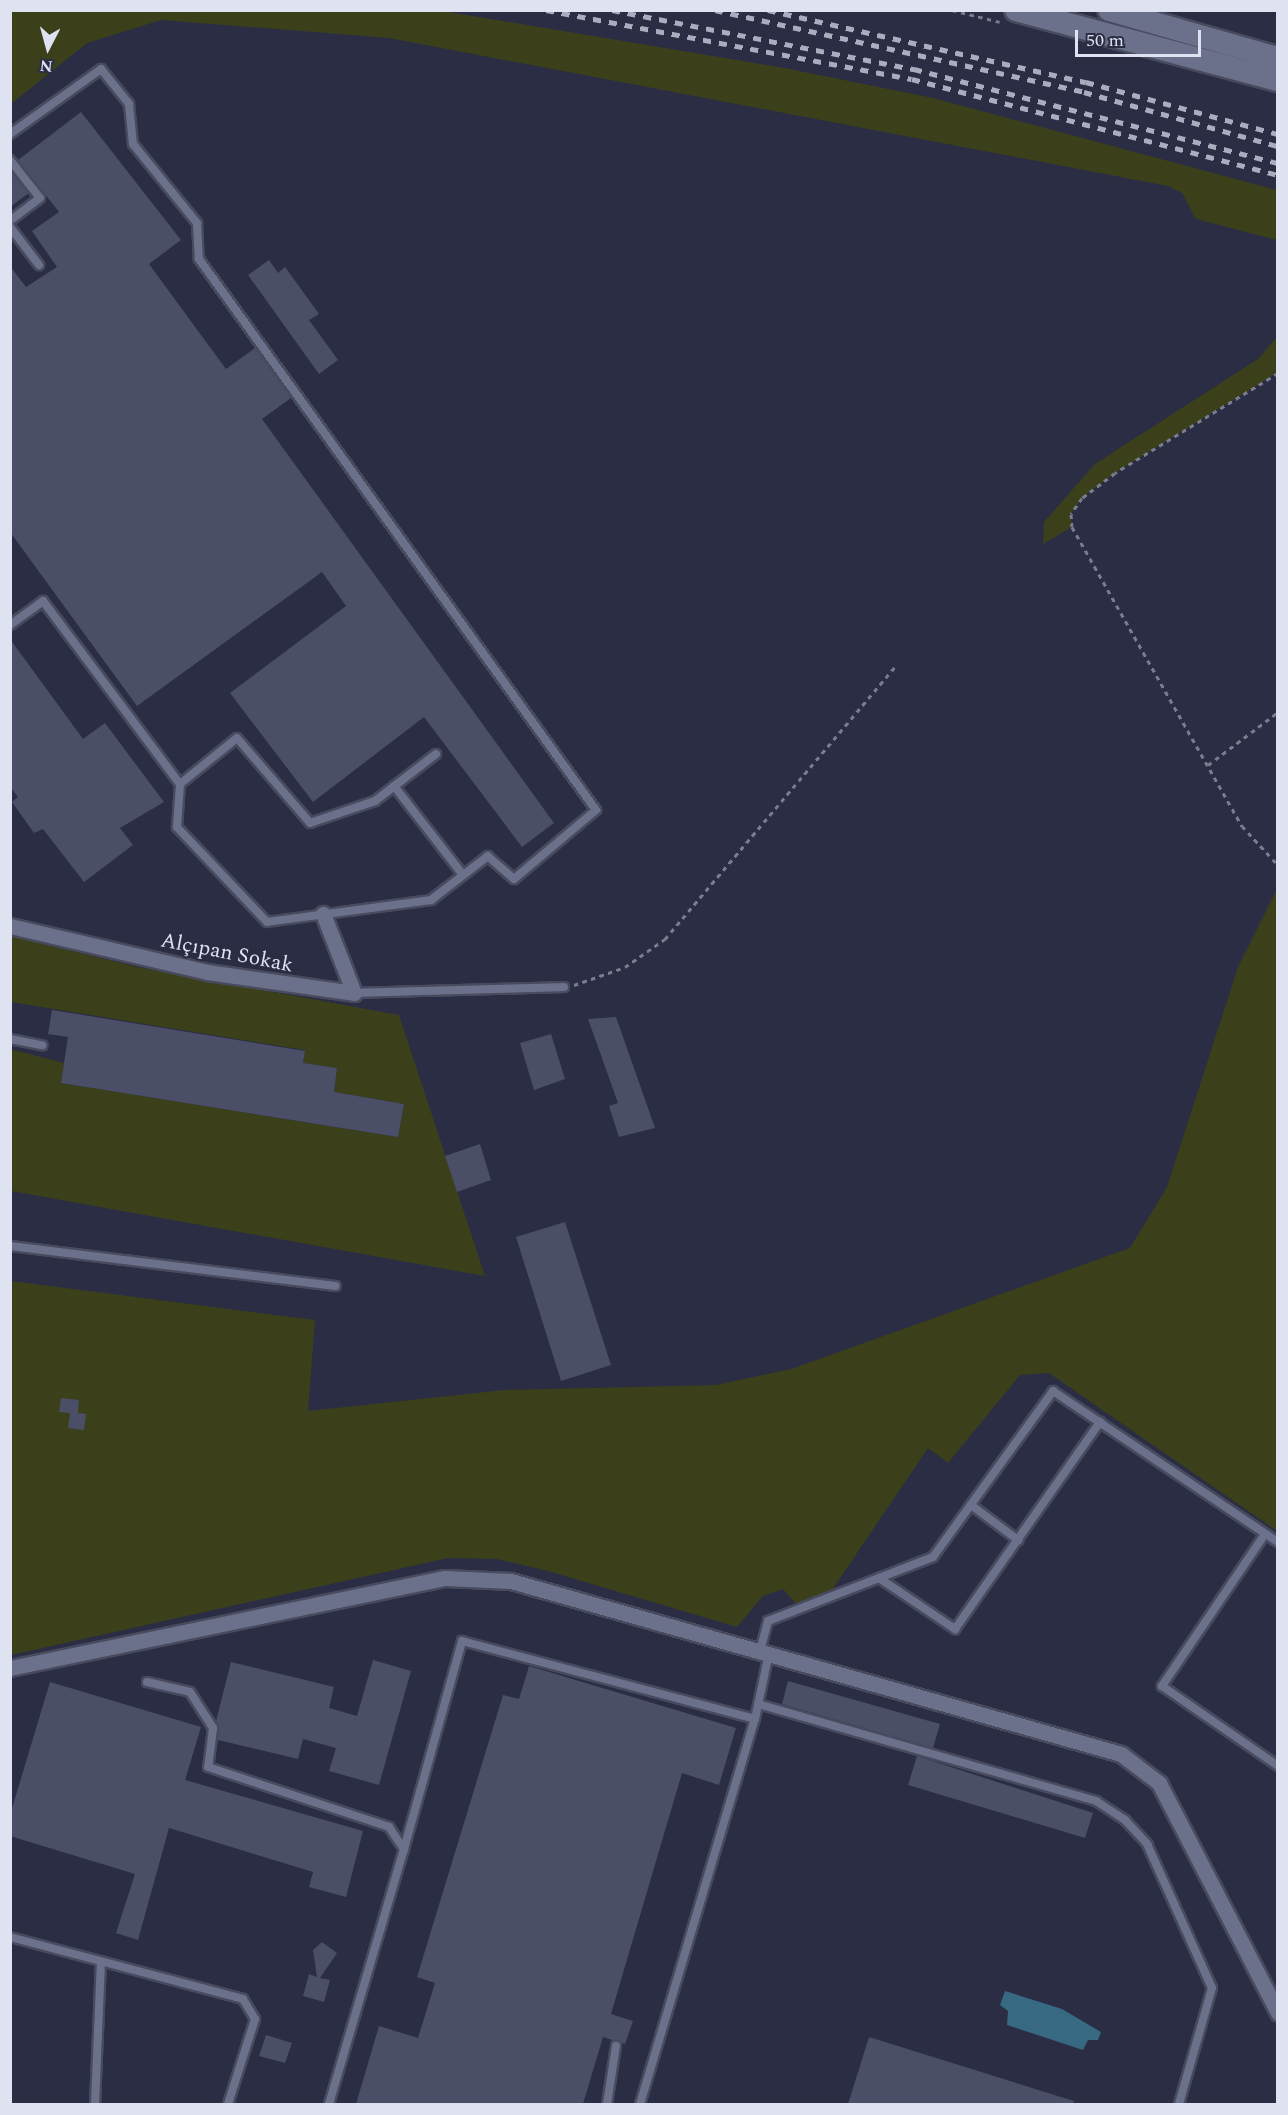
<!DOCTYPE html>
<html>
<head>
<meta charset="utf-8">
<style>
	body { margin:0 }
	#map { position:relative; width:1288px; height:2115px; overflow:hidden; background:#2a2d44; font-family:Spectral,serif }
	div>[style] { position:absolute }
	.green>* { inset:0; background:#3b401a }
	.water>* { inset:0; background:#376983 }
	.building>* { inset:0; background:#4a4e67 }
	.path>* { height:3px; margin-top:-1.5px; transform-origin:0; background:repeating-linear-gradient(90deg,#7a7d90 0 4.5px,transparent 0 9px) }
	.roads { filter:drop-shadow(2px 0 #484a5e) drop-shadow(-2px 0 #484a5e) drop-shadow(0 2px #484a5e) drop-shadow(0 -2px #484a5e) }
	.lane>* { height:8px; margin:-4px; padding:0 4px; transform-origin:4px; border-radius:4px; background:#6c718b }
	.street>* { height:15px; margin:-7.5px; padding:0 7.5px; transform-origin:7.5px; border-radius:7.5px; background:#6c718b }
	.secondary>* { height:22px; margin:-11px; padding:0 11px; transform-origin:11px; border-radius:11px; background:#6c718b }
	.rail>* { height:4.5px; margin-top:-2.25px; transform-origin:0; background:repeating-linear-gradient(90deg,#aaadbe 0 8px,transparent 0 16px) }
	span { translate:-50% -50%; white-space:nowrap; text-align:center; line-height:1.15; -webkit-text-stroke:4.5px #2a2d44; paint-order:stroke }
	.street-label { font-size:21px; color:#dfe2f1 }
	.frame { position:absolute; inset:0; border:12px solid #dfe2f1; pointer-events:none }
	.north { position:absolute; left:18px; top:18px; width:60px; height:60px; -webkit-text-stroke:4px #2a2d44; paint-order:stroke; rotate:186deg; font-size:16px; font-weight:700; line-height:24px; text-align:center; color:#dfe2f1 }
	.north::after { content:''; display:block; margin:auto; width:21px; height:27px; background:#dfe2f1; clip-path:polygon(50% 0,100% 100%,50% 72%,0 100%) }
	.scale { position:absolute; left:1075px; top:30px; width:126px; height:27px; box-sizing:border-box; border:3px solid #dfe2f1; border-top:0; padding-left:8px; font-size:18px; line-height:21px; white-space:nowrap; color:#dfe2f1; -webkit-text-stroke:4px #2a2d44; paint-order:stroke }
</style>
</head>
<body>
<div id="map">
	<div class="green">
		<div style="clip-path:polygon(11px 10px,443px 11px,779px 67px,933px 98px,1277px 190px,1277px 240px,1196px 219px,1182px 193px,1168px 186px,389px 38px,161px 20px,87px 43px,11px 104px)"></div>
		<div style="clip-path:polygon(1277px 337px,1277px 373px,1115px 473px,1082px 498px,1071px 514px,1072px 527px,1043px 544px,1044px 522px,1095px 464px,1258px 359px)"></div>
		<div style="clip-path:polygon(1277px 889px,1277px 1531px,1049px 1373px,1020px 1375px,948px 1463px,928px 1448px,832px 1590px,804px 1603px,795px 1603px,783px 1589px,763px 1596px,737px 1627px,548px 1571px,497px 1559px,448px 1558px,11px 1655px,11px 1281px,315px 1320px,308px 1411px,505px 1390px,716px 1385px,791px 1369px,1130px 1248px,1167px 1187px,1238px 967px)"></div>
		<div style="clip-path:polygon(11px 936px,137px 967px,399px 1015px,485px 1276px,11px 1191px,10px 1049px,64px 1063px,61px 1083px,398px 1137px,404px 1104px,334px 1092px,337px 1068px,303px 1063px,305px 1050px,11px 1002px)"></div>
	</div>
	<div class="water">
		<div style="clip-path:polygon(1005px 1991px,1062px 2009px,1101px 2032px,1098px 2040px,1088px 2040px,1083px 2050px,1007px 2025px,1008px 2011px,1000px 2005px)"></div>
	</div>
	<div class="building">
		<div style="clip-path:polygon(81px 112px,181px 240px,149px 264px,226px 369px,255px 348px,291px 398px,262px 419px,554px 823px,522px 847px,424px 717px,313px 802px,230px 693px,346px 606px,322px 572px,137px 706px,10px 532px,10px 266px,26px 287px,57px 267px,32px 231px,59px 212px,18px 160px)"></div>
		<div style="clip-path:polygon(10px 170px,29px 193px,10px 207px)"></div>
		<div style="clip-path:polygon(269px 260px,278px 273px,285px 267px,319px 314px,309px 320px,338px 360px,319px 374px,248px 275px)"></div>
		<div style="clip-path:polygon(10px 639px,83px 739px,105px 723px,164px 802px,120px 828px,133px 845px,84px 882px,43px 829px,34px 833px,12px 802px,18px 797px,10px 787px)"></div>
		<div style="clip-path:polygon(52px 1010px,305px 1051px,303px 1063px,337px 1068px,334px 1092px,404px 1104px,398px 1137px,61px 1083px,68px 1037px,48px 1034px)"></div>
		<div style="clip-path:polygon(616px 1017px,655px 1128px,619px 1137px,609px 1106px,618px 1103px,588px 1019px)"></div>
		<div style="clip-path:polygon(551px 1034px,565px 1079px,534px 1090px,520px 1043px)"></div>
		<div style="clip-path:polygon(480px 1144px,491px 1180px,457px 1192px,445px 1156px)"></div>
		<div style="clip-path:polygon(565px 1222px,611px 1365px,561px 1381px,516px 1237px)"></div>
		<div style="clip-path:polygon(61px 1398px,79px 1400px,78px 1413px,86px 1414px,84px 1430px,68px 1428px,70px 1413px,59px 1412px)"></div>
		<div style="clip-path:polygon(373px 1660px,411px 1671px,379px 1785px,329px 1771px,336px 1748px,303px 1739px,298px 1759px,218px 1740px,216px 1721px,231px 1662px,334px 1687px,329px 1708px,357px 1716px)"></div>
		<div style="clip-path:polygon(529px 1666px,736px 1728px,719px 1785px,682px 1773px,611px 2014px,633px 2021px,625px 2044px,603px 2037px,583px 2104px,356px 2104px,379px 2026px,418px 2038px,435px 1983px,417px 1977px,503px 1695px,519px 1699px)"></div>
		<div style="clip-path:polygon(788px 1681px,940px 1724px,933px 1748px,782px 1704px)"></div>
		<div style="clip-path:polygon(50px 1682px,201px 1727px,185px 1780px,363px 1831px,346px 1897px,309px 1887px,313px 1872px,169px 1828px,138px 1940px,116px 1933px,135px 1874px,10px 1836px,10px 1815px)"></div>
		<div style="clip-path:polygon(917px 1756px,1093px 1813px,1085px 1838px,908px 1785px)"></div>
		<div style="clip-path:polygon(322px 1942px,337px 1953px,320px 1978px,330px 1980px,324px 2002px,303px 1996px,309px 1974px,317px 1977px,313px 1950px)"></div>
		<div style="clip-path:polygon(266px 2035px,292px 2043px,285px 2063px,259px 2056px)"></div>
		<div style="clip-path:polygon(869px 2037px,1074px 2101px,1073px 2104px,848px 2104px)"></div>
	</div>
	<div class="path">
		<div style="left:952px;top:10px;width:49px;rotate:14deg"></div>
		<div style="left:1278px;top:373px;width:191px;rotate:148.5deg"></div>
		<div style="left:1115px;top:473px;width:41px;rotate:142.9deg"></div>
		<div style="left:1082px;top:498px;width:19px;rotate:125deg"></div>
		<div style="left:1071px;top:514px;width:13px;rotate:86deg"></div>
		<div style="left:1072px;top:527px;width:344px;rotate:60.4deg"></div>
		<div style="left:1242px;top:826px;width:53px;rotate:47.3deg"></div>
		<div style="left:1208px;top:765px;width:88px;rotate:-37.1deg"></div>
		<div style="left:574px;top:985px;width:54px;rotate:-19.4deg"></div>
		<div style="left:625px;top:967px;width:49px;rotate:-35deg"></div>
		<div style="left:665px;top:939px;width:358px;rotate:-49.8deg"></div>
	</div>
	<div class="roads">
		<div class="lane">
			<div style="left:10px;top:134px;width:112px;rotate:-35.5deg"></div>
			<div style="left:101px;top:69px;width:45px;rotate:51.3deg"></div>
			<div style="left:129px;top:104px;width:40px;rotate:84.3deg"></div>
			<div style="left:133px;top:144px;width:102px;rotate:51deg"></div>
			<div style="left:197px;top:223px;width:36px;rotate:87deg"></div>
			<div style="left:199px;top:259px;width:679px;rotate:54.23deg"></div>
			<div style="left:596px;top:810px;width:107px;rotate:139.9deg"></div>
			<div style="left:514px;top:879px;width:35px;rotate:-139deg"></div>
			<div style="left:488px;top:856px;width:72px;rotate:142.3deg"></div>
			<div style="left:431px;top:900px;width:165px;rotate:172.4deg"></div>
			<div style="left:267px;top:922px;width:131px;rotate:-133.5deg"></div>
			<div style="left:177px;top:827px;width:43px;rotate:-86deg"></div>
			<div style="left:10px;top:160px;width:48px;rotate:51.7deg"></div>
			<div style="left:40px;top:198px;width:38px;rotate:143deg"></div>
			<div style="left:10px;top:227px;width:48px;rotate:52.7deg"></div>
			<div style="left:10px;top:625px;width:41px;rotate:-36deg"></div>
			<div style="left:43px;top:601px;width:229px;rotate:53.2deg"></div>
			<div style="left:180px;top:784px;width:73px;rotate:-38.9deg"></div>
			<div style="left:237px;top:738px;width:112px;rotate:49.3deg"></div>
			<div style="left:310px;top:823px;width:69px;rotate:-18.7deg"></div>
			<div style="left:375px;top:801px;width:77px;rotate:-37.6deg"></div>
			<div style="left:394px;top:786px;width:113px;rotate:52.2deg"></div>
			<div style="left:354px;top:993px;width:210px;rotate:-1.6deg"></div>
			<div style="left:10px;top:1039px;width:33px;rotate:11deg"></div>
			<div style="left:10px;top:1246px;width:328px;rotate:7deg"></div>
			<div style="left:971px;top:1505px;width:59px;rotate:36.7deg"></div>
			<div style="left:1265px;top:1534px;width:184px;rotate:124.1deg"></div>
			<div style="left:1162px;top:1686px;width:141px;rotate:34.6deg"></div>
			<div style="left:879px;top:1578px;width:92px;rotate:33.9deg"></div>
			<div style="left:955px;top:1629px;width:253px;rotate:-55deg"></div>
			<div style="left:760px;top:1651px;width:31px;rotate:-75deg"></div>
			<div style="left:768px;top:1621px;width:177px;rotate:-21.2deg"></div>
			<div style="left:933px;top:1557px;width:205px;rotate:-54.1deg"></div>
			<div style="left:1053px;top:1391px;width:271px;rotate:33.9deg"></div>
			<div style="left:147px;top:1682px;width:44px;rotate:13.1deg"></div>
			<div style="left:190px;top:1692px;width:43px;rotate:57.4deg"></div>
			<div style="left:213px;top:1728px;width:39px;rotate:97deg"></div>
			<div style="left:208px;top:1767px;width:191px;rotate:18.3deg"></div>
			<div style="left:389px;top:1827px;width:27px;rotate:56deg"></div>
			<div style="left:404px;top:1849px;width:266px;rotate:106.4deg"></div>
			<div style="left:758px;top:1704px;width:352px;rotate:16deg"></div>
			<div style="left:1096px;top:1801px;width:35px;rotate:33deg"></div>
			<div style="left:1125px;top:1820px;width:33px;rotate:47deg"></div>
			<div style="left:1147px;top:1844px;width:158px;rotate:65.7deg"></div>
			<div style="left:1212px;top:1988px;width:121px;rotate:105.9deg"></div>
			<div style="left:404px;top:1849px;width:216px;rotate:-74.4deg"></div>
			<div style="left:462px;top:1641px;width:303px;rotate:14.9deg"></div>
			<div style="left:755px;top:1719px;width:67px;rotate:-78deg"></div>
			<div style="left:10px;top:1937px;width:241px;rotate:14.9deg"></div>
			<div style="left:243px;top:1999px;width:23px;rotate:59deg"></div>
			<div style="left:255px;top:2019px;width:89px;rotate:107.6deg"></div>
			<div style="left:95px;top:2104px;width:142px;rotate:-87.6deg"></div>
			<div style="left:607px;top:2104px;width:59px;rotate:-81.2deg"></div>
			<div style="left:640px;top:2104px;width:402px;rotate:-73.4deg"></div>
		</div>
		<div class="street">
			<div style="left:10px;top:926px;width:202px;rotate:13.1deg"></div>
			<div style="left:207px;top:972px;width:148px;rotate:8.1deg"></div>
			<div style="left:354px;top:993px;width:85px;rotate:-111.4deg"></div>
			<div style="left:10px;top:1668px;width:444px;rotate:-11.7deg"></div>
			<div style="left:445px;top:1578px;width:66px;rotate:2.6deg"></div>
			<div style="left:511px;top:1581px;width:634px;rotate:15.83deg"></div>
			<div style="left:1121px;top:1754px;width:48px;rotate:37.3deg"></div>
			<div style="left:1159px;top:1783px;width:259px;rotate:62.6deg"></div>
		</div>
		<div class="secondary">
			<div style="left:1016px;top:10px;width:271px;rotate:15deg"></div>
			<div style="left:1109px;top:10px;width:176px;rotate:15.9deg"></div>
		</div>
	</div>
	<div class="rail">
		<div style="left:546px;top:10px;width:372px;rotate:10.7deg"></div>
		<div style="left:912px;top:79px;width:378px;rotate:14.7deg"></div>
		<div style="left:612px;top:10px;width:308px;rotate:11.1deg"></div>
		<div style="left:914px;top:69px;width:376px;rotate:14.5deg"></div>
		<div style="left:715px;top:10px;width:378px;rotate:12.5deg"></div>
		<div style="left:1084px;top:92px;width:201px;rotate:15.6deg"></div>
		<div style="left:768px;top:10px;width:326px;rotate:12.8deg"></div>
		<div style="left:1086px;top:82px;width:199px;rotate:15.2deg"></div>
	</div>
	<div class="street-label">
		<span style="left:227px;top:953px;rotate:11deg">Alçıpan Sokak</span>
	</div>
	<div class="frame"></div>
	<div class="north">N</div>
	<div class="scale">50 m</div>
</div>
</body>
</html>
